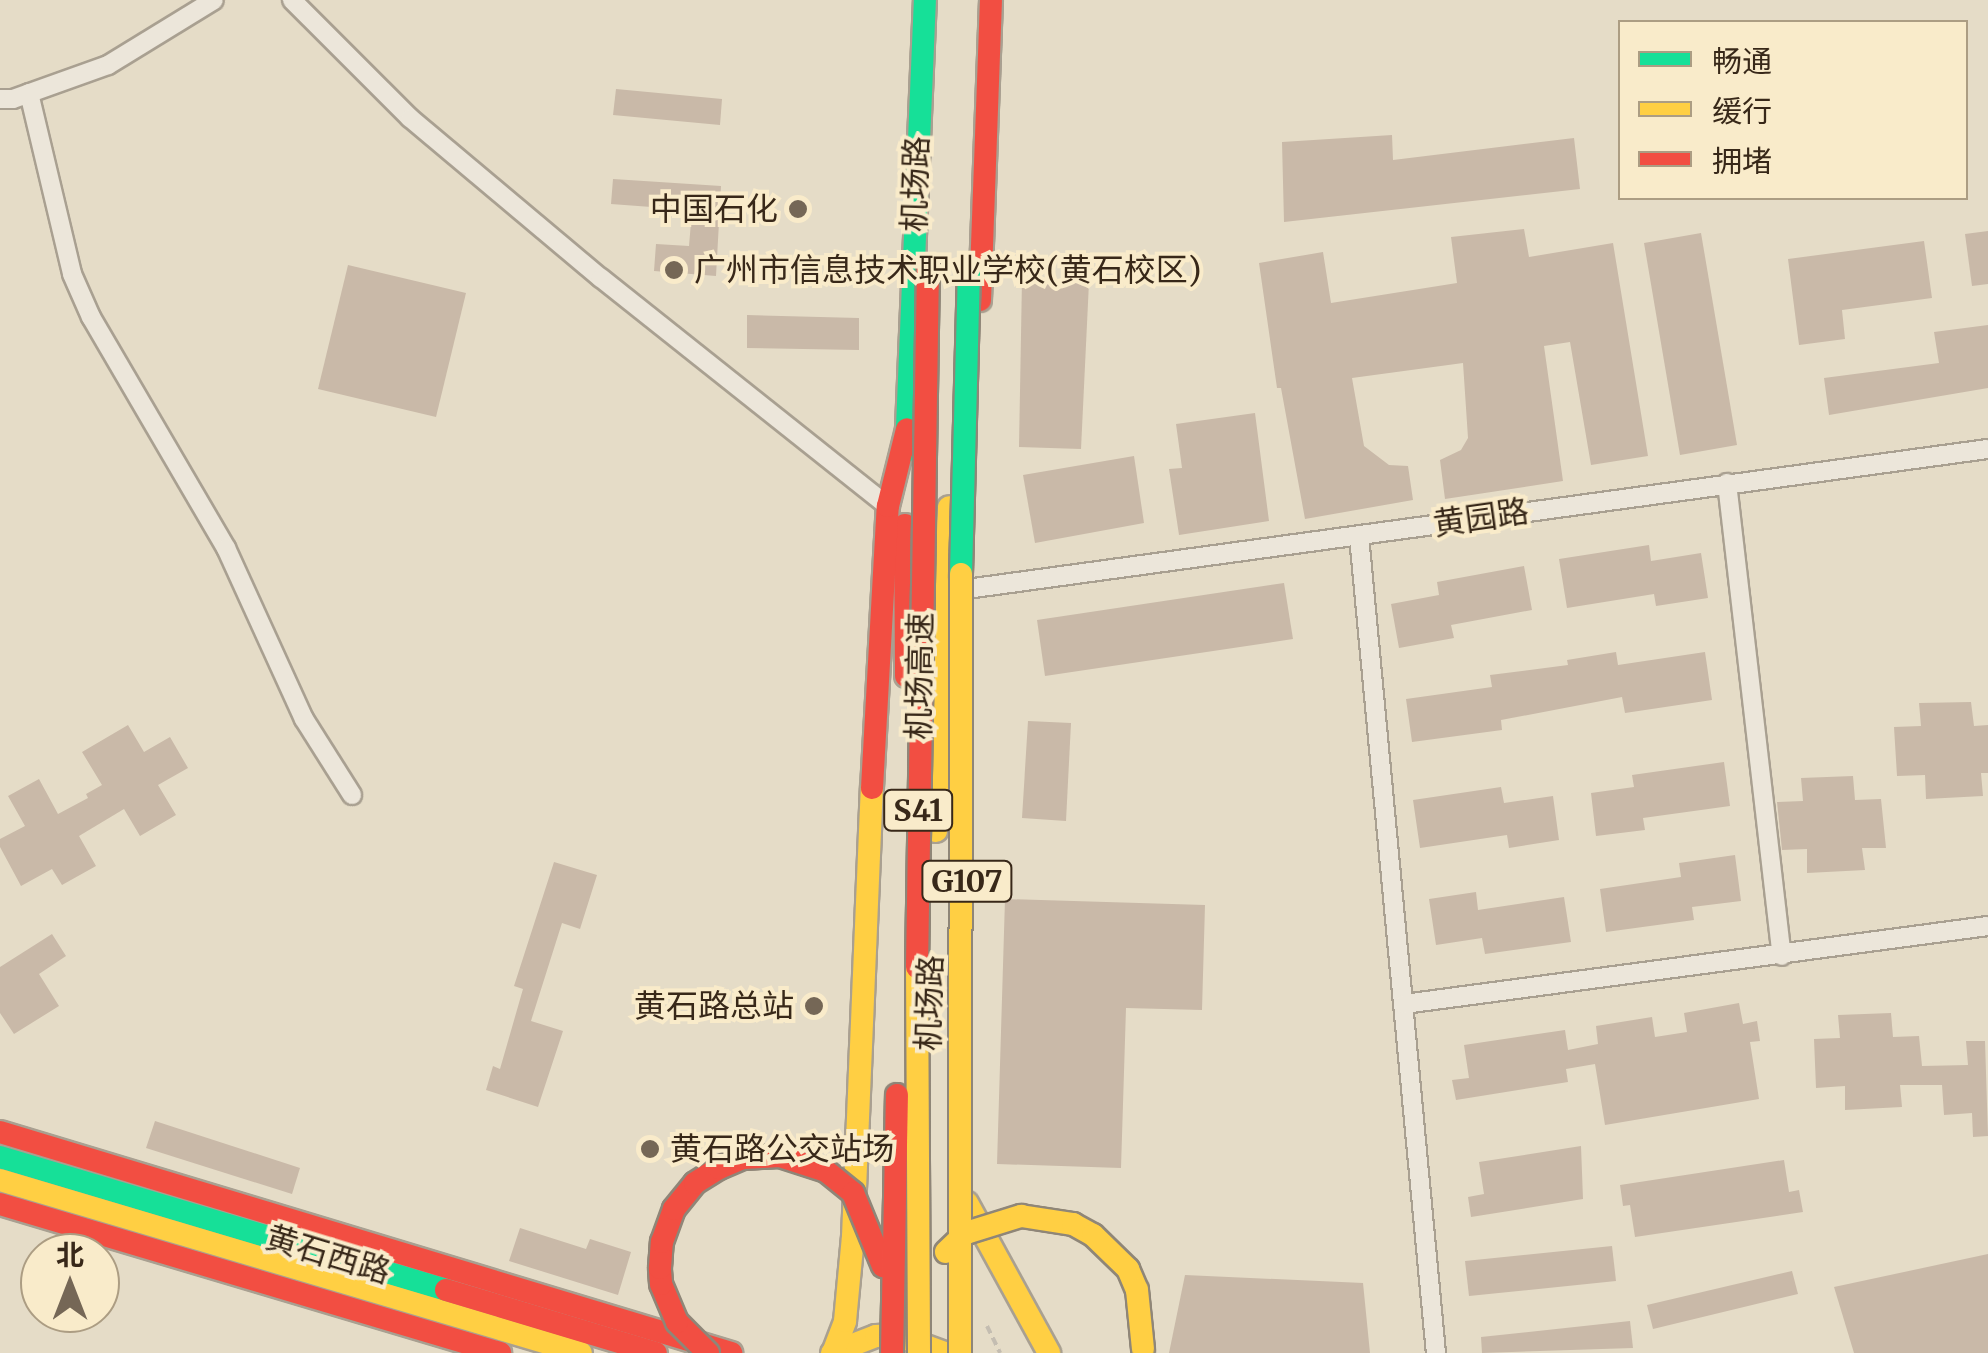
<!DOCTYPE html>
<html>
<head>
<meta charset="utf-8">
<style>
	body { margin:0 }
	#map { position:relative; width:1988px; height:1353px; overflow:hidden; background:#e5dcc7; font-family:Merriweather,"Noto Sans SC",serif }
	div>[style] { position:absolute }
	.building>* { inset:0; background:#c9b9a8 }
	.path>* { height:4px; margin-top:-2px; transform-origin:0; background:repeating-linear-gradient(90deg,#c4bdb1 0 8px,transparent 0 13px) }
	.roads { filter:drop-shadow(2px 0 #a9a091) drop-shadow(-2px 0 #a9a091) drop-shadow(0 2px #a9a091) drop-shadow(0 -2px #a9a091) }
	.street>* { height:18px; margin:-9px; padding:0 9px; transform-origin:9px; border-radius:9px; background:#ece6da }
	.fast>* { height:22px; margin:-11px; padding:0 11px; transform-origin:11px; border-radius:11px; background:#16e098 }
	.slow>* { height:22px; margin:-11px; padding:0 11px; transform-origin:11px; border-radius:11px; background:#ffcf43 }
	.jam>* { height:22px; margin:-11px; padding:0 11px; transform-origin:11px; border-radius:11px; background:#f24e42 }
	.bridges { filter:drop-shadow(2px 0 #8f8678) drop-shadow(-2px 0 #8f8678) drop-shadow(0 2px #8f8678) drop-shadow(0 -2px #8f8678) }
	.fast-bridge>* { height:22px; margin:-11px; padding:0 11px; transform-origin:11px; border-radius:11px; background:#16e098 }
	.slow-bridge>* { height:22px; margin:-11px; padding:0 11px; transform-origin:11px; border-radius:11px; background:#ffcf43 }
	.jam-bridge>* { height:22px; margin:-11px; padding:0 11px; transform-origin:11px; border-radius:11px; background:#f24e42 }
	.dots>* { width:28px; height:28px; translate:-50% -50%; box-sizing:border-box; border:5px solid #f9ebca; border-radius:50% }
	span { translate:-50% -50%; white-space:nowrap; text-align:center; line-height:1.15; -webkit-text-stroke:8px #f9ebca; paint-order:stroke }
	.shield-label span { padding:2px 8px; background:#f9ebca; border:2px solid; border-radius:8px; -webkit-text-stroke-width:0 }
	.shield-label { font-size:30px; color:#382819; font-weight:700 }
	.street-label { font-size:32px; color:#382819 }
	.poi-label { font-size:32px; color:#382819 }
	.right { translate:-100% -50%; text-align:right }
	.left { translate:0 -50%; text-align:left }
	.legend { position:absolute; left:1618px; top:20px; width:350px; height:180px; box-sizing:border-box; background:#f9ebca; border:2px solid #ac9d83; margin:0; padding:12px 18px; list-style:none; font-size:30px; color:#382819 }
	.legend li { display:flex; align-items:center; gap:20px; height:50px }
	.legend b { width:50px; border:2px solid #ac9d83 }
	.north { position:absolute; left:20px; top:1233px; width:100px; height:100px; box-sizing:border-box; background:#f9ebca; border:2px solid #ac9d83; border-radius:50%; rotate:0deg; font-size:28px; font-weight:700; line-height:40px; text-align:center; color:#382819 }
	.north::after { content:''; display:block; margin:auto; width:35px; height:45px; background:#756756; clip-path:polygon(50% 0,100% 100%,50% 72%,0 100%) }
</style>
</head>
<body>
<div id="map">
	<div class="building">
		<div style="clip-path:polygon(616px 89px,722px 99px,720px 125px,613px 115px)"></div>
		<div style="clip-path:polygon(1392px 135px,1393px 160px,1574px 138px,1580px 189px,1284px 222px,1282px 142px)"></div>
		<div style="clip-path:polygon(613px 179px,721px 186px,716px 276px,654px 271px,656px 244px,689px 246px,692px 210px,611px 204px)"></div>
		<div style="clip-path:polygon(1524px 229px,1529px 257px,1613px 243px,1648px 456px,1591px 465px,1570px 342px,1544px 346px,1563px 481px,1445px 499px,1440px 460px,1461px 450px,1468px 438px,1463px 363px,1352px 378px,1364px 446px,1389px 465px,1408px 466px,1413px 500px,1305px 519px,1281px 388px,1277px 388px,1259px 263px,1323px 252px,1331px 303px,1457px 283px,1451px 237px)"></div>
		<div style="clip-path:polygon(1988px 231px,1988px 284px,1972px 286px,1965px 234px)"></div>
		<div style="clip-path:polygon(1701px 233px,1737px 445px,1680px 455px,1644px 243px)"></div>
		<div style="clip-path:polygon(1924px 241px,1932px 298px,1842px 310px,1845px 339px,1799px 345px,1788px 259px)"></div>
		<div style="clip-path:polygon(348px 265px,466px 293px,436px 417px,318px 389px)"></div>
		<div style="clip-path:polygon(1022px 279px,1089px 282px,1081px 449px,1019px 447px)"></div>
		<div style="clip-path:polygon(747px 315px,859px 318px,859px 350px,747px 348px)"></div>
		<div style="clip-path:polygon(1988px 325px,1988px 388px,1829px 415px,1824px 378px,1939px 363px,1934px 332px)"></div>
		<div style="clip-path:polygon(1255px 413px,1269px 521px,1179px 535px,1169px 469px,1182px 468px,1176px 424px)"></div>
		<div style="clip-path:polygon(1134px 456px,1144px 523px,1035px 543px,1023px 475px)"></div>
		<div style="clip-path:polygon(1649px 545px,1651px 561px,1701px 553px,1708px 598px,1656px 606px,1654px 594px,1567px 608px,1559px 559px)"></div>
		<div style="clip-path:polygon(1524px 566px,1532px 610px,1451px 625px,1454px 638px,1399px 648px,1391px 604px,1439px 595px,1437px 582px)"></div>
		<div style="clip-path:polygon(1284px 583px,1293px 639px,1045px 676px,1037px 620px)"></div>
		<div style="clip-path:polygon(1616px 652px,1618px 665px,1705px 652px,1712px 700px,1625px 713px,1622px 697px,1501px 720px,1502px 730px,1412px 742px,1406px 699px,1492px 687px,1490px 675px,1568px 665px,1567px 660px)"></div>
		<div style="clip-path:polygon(1971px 702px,1974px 726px,1988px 725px,1988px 773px,1981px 773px,1983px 796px,1926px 799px,1925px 775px,1897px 776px,1894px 727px,1921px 726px,1919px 703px)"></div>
		<div style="clip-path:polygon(1028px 721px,1071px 723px,1066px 821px,1022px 818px)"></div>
		<div style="clip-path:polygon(128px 725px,144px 752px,170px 737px,188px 768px,158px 785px,176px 815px,140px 836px,124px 809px,79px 836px,96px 866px,62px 885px,52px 869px,21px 886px,0 847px,0 839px,25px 826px,8px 796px,39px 779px,58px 814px,88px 798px,86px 794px,102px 785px,82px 752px)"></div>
		<div style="clip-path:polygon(1724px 762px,1730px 806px,1643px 818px,1645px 830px,1596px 836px,1591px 793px,1634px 787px,1632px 775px)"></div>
		<div style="clip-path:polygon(1853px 776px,1855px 800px,1881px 799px,1886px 848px,1862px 848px,1865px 870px,1807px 873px,1807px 849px,1782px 850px,1777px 802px,1803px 801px,1801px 778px)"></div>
		<div style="clip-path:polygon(1501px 787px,1504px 803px,1553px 796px,1559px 840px,1509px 848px,1507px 835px,1420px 848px,1413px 800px)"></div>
		<div style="clip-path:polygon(1735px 855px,1741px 901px,1692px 907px,1694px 920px,1606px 932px,1600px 889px,1681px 877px,1679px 863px)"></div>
		<div style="clip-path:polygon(554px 862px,597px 875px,580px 929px,562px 923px,531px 1021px,563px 1031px,538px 1107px,486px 1090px,493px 1066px,500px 1069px,523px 989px,514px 986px)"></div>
		<div style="clip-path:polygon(1476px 892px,1478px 910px,1564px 897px,1571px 942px,1485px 954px,1482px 938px,1436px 945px,1429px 899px)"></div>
		<div style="clip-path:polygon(1005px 899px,1205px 905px,1202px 1010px,1126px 1008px,1121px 1168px,997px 1164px)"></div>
		<div style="clip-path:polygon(52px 934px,66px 956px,39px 974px,59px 1006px,14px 1034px,0 1013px,0 967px)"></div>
		<div style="clip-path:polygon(1739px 1003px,1743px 1024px,1757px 1021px,1760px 1041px,1750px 1042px,1759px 1099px,1605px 1125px,1595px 1064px,1566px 1069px,1568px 1082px,1456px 1100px,1452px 1080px,1469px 1078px,1464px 1045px,1565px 1030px,1568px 1050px,1598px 1044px,1596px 1026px,1652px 1017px,1655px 1037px,1687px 1032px,1684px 1013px)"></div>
		<div style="clip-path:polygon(1891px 1013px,1893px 1037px,1919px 1036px,1922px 1066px,1968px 1065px,1966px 1041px,1985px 1041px,1988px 1136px,1973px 1137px,1972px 1113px,1944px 1115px,1942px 1085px,1900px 1085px,1902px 1107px,1845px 1110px,1845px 1086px,1816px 1088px,1814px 1039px,1840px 1038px,1838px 1015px)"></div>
		<div style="clip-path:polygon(155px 1121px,300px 1168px,292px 1194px,146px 1148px)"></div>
		<div style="clip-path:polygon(1581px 1146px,1583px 1199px,1471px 1217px,1468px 1197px,1484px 1194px,1479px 1162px)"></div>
		<div style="clip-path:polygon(1784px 1160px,1789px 1192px,1799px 1190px,1803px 1212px,1635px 1237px,1630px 1205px,1623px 1206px,1620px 1185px)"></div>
		<div style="clip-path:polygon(520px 1228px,586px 1249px,590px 1239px,631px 1252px,618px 1295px,509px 1261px)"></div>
		<div style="clip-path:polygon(1612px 1246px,1616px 1281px,1469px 1296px,1465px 1261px)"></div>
		<div style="clip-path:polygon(1988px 1254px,1988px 1353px,1854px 1353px,1834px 1287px)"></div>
		<div style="clip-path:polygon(1792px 1271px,1798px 1294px,1653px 1329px,1647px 1305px)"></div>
		<div style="clip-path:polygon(1185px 1275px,1363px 1283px,1370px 1353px,1169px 1353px)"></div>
		<div style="clip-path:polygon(1630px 1321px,1633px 1348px,1482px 1353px,1481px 1337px)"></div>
	</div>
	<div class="path">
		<div style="left:987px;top:1326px;width:30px;rotate:64deg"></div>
	</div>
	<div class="roads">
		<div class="street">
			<div style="left:292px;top:0;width:167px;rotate:45deg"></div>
			<div style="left:410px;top:118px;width:249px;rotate:40deg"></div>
			<div style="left:601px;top:278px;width:367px;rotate:38.5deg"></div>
			<div style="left:29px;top:93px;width:186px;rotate:76.6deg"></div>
			<div style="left:72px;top:274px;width:47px;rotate:66.2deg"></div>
			<div style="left:91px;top:317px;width:268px;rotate:59.7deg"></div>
			<div style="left:226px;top:548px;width:188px;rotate:65.5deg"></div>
			<div style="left:304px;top:719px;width:90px;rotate:57.7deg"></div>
			<div style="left:0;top:99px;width:13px"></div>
			<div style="left:13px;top:99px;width:101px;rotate:-19.7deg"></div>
			<div style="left:108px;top:65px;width:124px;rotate:-31.5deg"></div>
			<div style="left:1727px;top:483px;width:476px;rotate:83.4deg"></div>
			<div style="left:1359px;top:536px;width:821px;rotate:84.62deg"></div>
			<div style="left:974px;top:588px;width:1023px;rotate:-7.81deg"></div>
			<div style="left:1404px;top:1004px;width:589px;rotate:-7.61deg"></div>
		</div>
		<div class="fast">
			<div style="left:906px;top:451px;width:451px;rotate:-87.6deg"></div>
			<div style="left:0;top:1157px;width:465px;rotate:16.6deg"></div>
		</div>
		<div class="slow">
			<div style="left:936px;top:831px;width:324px;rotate:-87.7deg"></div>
			<div style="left:0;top:1180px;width:606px;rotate:16.58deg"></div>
			<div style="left:967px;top:1203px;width:171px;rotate:61.3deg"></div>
			<div style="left:832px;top:1353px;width:47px;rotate:-21.1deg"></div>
			<div style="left:876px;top:1336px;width:20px;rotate:-3deg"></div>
			<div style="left:896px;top:1335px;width:52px;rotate:20.2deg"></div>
			<div style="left:833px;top:1353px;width:34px;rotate:-69deg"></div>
			<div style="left:845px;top:1321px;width:84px;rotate:-84.6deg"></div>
			<div style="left:853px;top:1237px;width:449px;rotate:-87.6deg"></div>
		</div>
		<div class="jam">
			<div style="left:980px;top:300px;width:300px;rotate:-87.9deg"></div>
			<div style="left:905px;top:525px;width:151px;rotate:89.6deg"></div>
			<div style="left:872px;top:788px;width:282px;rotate:-86.8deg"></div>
			<div style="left:888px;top:506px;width:79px;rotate:-76.1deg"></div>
			<div style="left:0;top:1132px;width:764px;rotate:16.82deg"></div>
			<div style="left:0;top:1204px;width:522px;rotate:16.59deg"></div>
			<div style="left:446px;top:1290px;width:219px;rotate:16.7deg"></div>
		</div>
	</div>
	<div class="bridges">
		<div class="fast-bridge">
			<div style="left:961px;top:574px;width:305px;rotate:-88.5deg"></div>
		</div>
		<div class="slow-bridge">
			<div style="left:917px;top:967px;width:386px;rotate:89.7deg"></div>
			<div style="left:946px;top:1252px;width:28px;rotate:-44deg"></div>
			<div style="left:966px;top:1233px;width:58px;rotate:-17.2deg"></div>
			<div style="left:1021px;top:1216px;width:53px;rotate:8.7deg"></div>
			<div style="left:1073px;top:1224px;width:23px;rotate:29deg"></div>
			<div style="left:1093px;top:1235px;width:49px;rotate:44.2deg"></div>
			<div style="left:1128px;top:1269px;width:23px;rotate:67deg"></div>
			<div style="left:1137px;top:1290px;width:59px;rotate:84.2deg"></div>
			<div style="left:960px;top:1353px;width:779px;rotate:-89.93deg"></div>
		</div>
		<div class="jam-bridge">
			<div style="left:917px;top:967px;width:701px;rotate:-89.1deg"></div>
			<div style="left:708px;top:1353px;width:44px;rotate:-135deg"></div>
			<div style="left:677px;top:1322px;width:41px;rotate:-112.8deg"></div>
			<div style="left:661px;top:1284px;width:16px;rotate:-94deg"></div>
			<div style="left:660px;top:1268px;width:26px;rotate:-86deg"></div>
			<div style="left:662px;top:1242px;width:35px;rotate:-70deg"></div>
			<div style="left:674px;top:1209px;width:33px;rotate:-51deg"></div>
			<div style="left:695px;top:1183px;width:28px;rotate:-32deg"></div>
			<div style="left:719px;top:1168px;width:26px;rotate:-23deg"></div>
			<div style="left:743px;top:1158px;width:37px;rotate:-3deg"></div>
			<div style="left:780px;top:1156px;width:48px;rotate:18.1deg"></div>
			<div style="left:826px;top:1171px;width:35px;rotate:39deg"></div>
			<div style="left:853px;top:1193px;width:79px;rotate:67.7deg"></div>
			<div style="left:892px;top:1353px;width:258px;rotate:-88.9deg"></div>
		</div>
	</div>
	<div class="dots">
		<div style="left:798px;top:209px;background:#756756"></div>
		<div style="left:674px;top:270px;background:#756756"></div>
		<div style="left:814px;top:1006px;background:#756756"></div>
		<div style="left:650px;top:1149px;background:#756756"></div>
	</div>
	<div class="shield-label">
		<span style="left:918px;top:810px">S41</span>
		<span style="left:967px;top:881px">G107</span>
	</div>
	<div class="street-label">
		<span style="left:916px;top:184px;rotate:-88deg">机场路</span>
		<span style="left:1481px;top:518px;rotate:-8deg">黄园路</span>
		<span style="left:920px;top:676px;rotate:-89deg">机场高速</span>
		<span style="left:930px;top:1003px;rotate:-88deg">机场路</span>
		<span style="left:328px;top:1255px;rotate:17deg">黄石西路</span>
	</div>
	<div class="poi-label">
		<span class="right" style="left:778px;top:209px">中国石化</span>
		<span class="left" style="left:694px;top:270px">广州市信息技术职业学校(黄石校区)</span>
		<span class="right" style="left:794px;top:1006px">黄石路总站</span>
		<span class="left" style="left:670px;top:1149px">黄石路公交站场</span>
	</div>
	<ul class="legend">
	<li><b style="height:12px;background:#16e098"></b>畅通</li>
	<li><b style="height:12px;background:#ffcf43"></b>缓行</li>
	<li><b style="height:12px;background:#f24e42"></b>拥堵</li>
	</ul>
	<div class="north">北</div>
</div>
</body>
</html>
